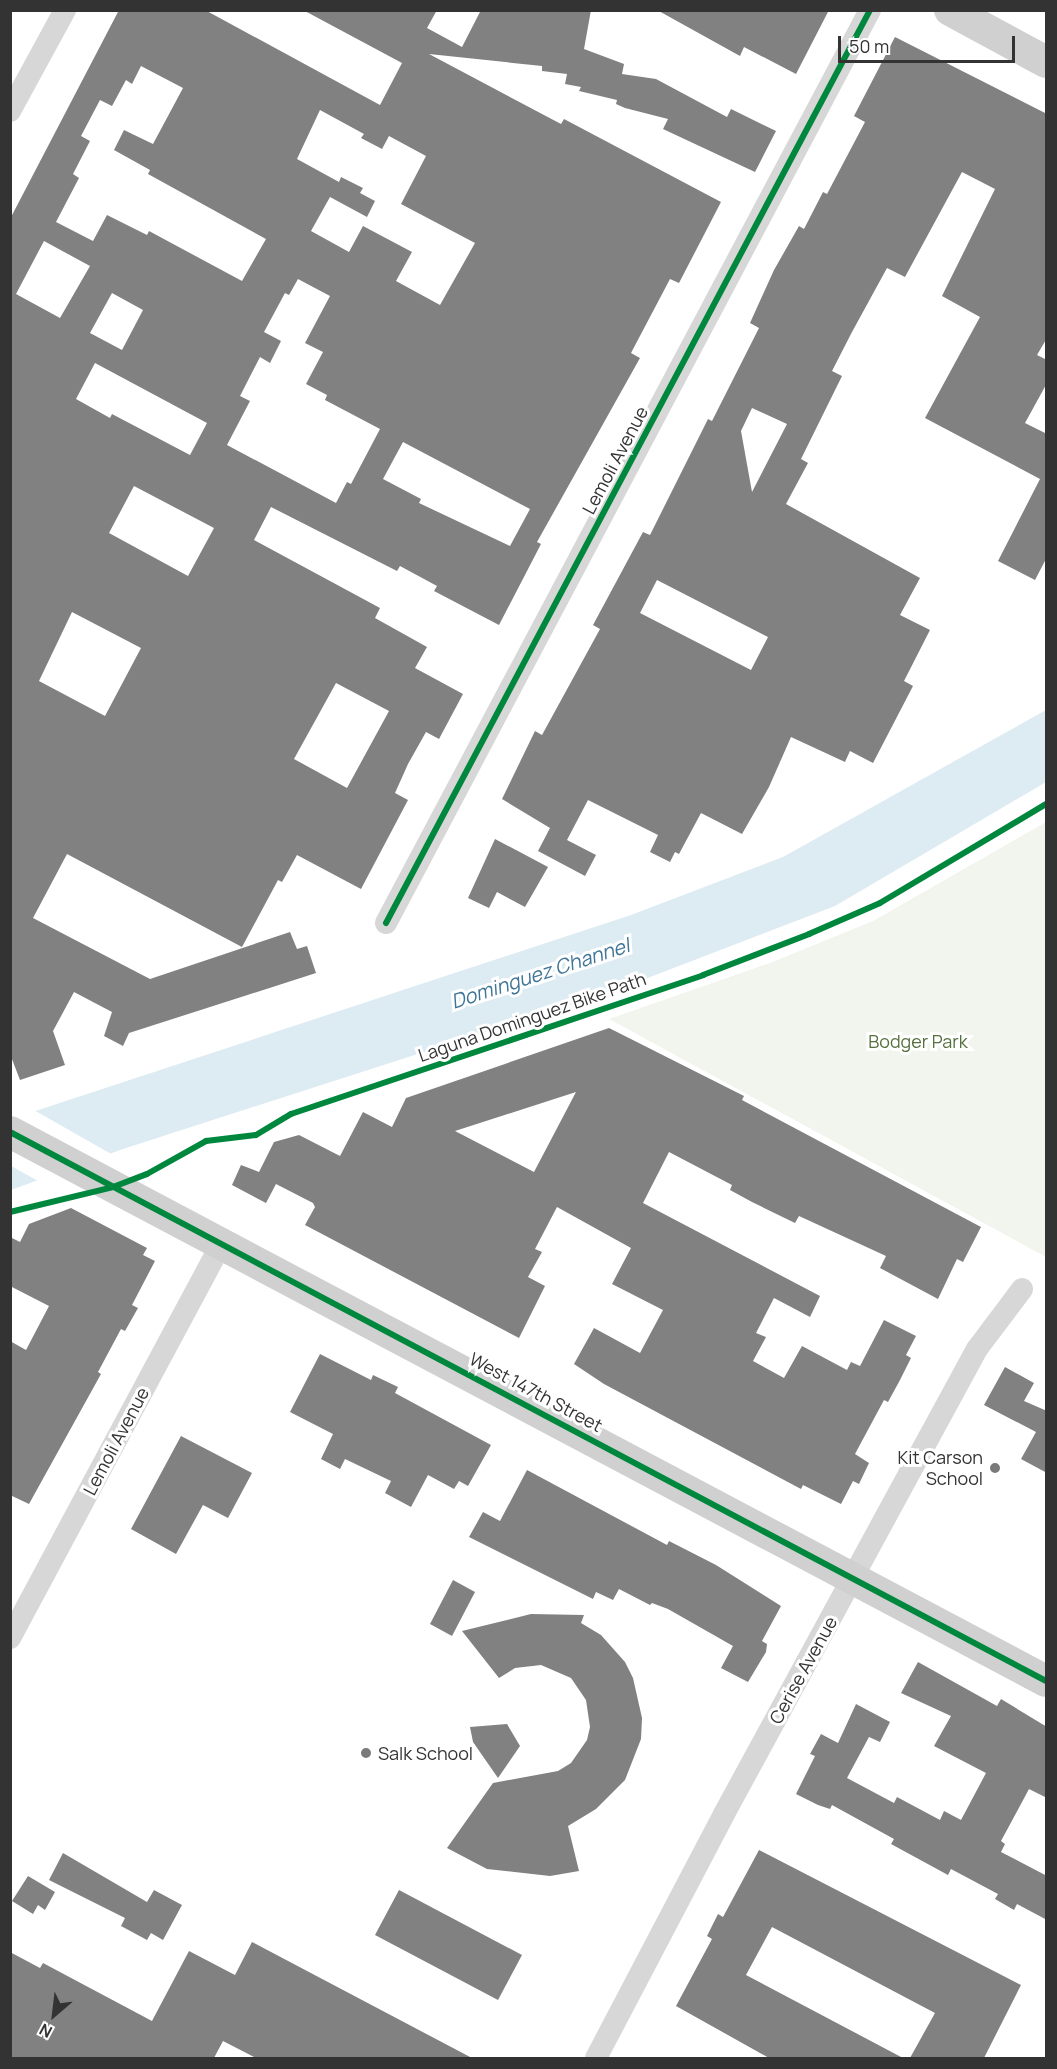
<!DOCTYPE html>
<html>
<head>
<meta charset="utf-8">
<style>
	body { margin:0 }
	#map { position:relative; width:1057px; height:2069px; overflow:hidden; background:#fff; font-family:Manrope,sans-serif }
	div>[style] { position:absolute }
	.green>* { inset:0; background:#f1f5ed }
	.water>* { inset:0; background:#ddebf3 }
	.pier>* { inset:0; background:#fff }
	.building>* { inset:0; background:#818181 }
	.street>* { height:22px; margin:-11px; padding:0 11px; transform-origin:11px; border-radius:11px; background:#d7d7d7 }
	.secondary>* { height:32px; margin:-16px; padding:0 16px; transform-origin:16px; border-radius:16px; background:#d0d0d0 }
	.cycleway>* { height:6px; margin:-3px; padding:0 3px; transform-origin:3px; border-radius:3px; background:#00873e }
	.dots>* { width:16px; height:16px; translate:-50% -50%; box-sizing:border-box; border:3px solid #fff; border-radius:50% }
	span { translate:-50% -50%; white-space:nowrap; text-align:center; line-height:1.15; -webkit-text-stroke:6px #fff; paint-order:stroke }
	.street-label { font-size:18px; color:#333 }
	.park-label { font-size:18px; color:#56703f }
	.poi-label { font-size:18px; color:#333 }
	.right { translate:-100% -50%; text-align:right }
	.left { translate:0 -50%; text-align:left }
	.water-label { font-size:20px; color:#3f7597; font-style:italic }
	.frame { position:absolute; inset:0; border:12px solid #333; pointer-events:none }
	.north { position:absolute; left:24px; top:1985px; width:60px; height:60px; -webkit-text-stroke:4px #fff; paint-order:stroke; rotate:208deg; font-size:16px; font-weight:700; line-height:24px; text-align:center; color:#333 }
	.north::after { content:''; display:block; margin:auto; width:21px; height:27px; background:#333; clip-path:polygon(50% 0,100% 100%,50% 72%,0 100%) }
	.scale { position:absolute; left:838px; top:36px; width:177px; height:27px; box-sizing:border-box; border:3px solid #333; border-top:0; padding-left:8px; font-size:18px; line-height:21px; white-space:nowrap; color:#333; -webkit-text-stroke:4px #fff; paint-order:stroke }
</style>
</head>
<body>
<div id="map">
	<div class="green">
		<div style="clip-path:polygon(1046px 822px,1046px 1257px,609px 1019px,770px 963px,873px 921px)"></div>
	</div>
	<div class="water">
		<div style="clip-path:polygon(1046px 710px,1046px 782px,835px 906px,619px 989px,123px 1149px,11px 1190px,11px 1119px,631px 915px,783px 857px)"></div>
	</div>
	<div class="pier">
		<div style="clip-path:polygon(32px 1109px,113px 1155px,40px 1182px,11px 1166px,10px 1116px)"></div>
	</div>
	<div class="building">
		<div style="clip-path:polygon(evenodd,119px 10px,205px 10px,380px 105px,402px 63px,303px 10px,437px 10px,427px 28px,462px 47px,481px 10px,591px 10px,584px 49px,624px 64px,622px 74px,656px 79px,727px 117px,731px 109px,776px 131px,755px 172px,663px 129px,668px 119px,625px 108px,616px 104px,617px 100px,579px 91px,581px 87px,565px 84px,567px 74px,542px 71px,542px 66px,429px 54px,561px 124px,564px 119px,721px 202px,679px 283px,670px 279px,631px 353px,640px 358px,537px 542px,541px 544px,499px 625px,434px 591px,437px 586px,400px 566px,397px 571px,271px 507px,254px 540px,380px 608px,375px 618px,427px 647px,415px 668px,463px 694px,439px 739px,426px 732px,408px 764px,395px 793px,408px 800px,361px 889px,297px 855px,282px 882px,278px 880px,242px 947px,67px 854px,33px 918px,150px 979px,290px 932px,297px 949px,307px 946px,316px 973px,129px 1033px,123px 1046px,104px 1036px,112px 1012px,74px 992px,53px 1031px,65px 1065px,20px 1080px,10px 1054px,10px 219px,119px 10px,141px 66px,183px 88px,153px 144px,124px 130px,114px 150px,150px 170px,148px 174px,266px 239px,242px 281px,149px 231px,147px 235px,107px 215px,93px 241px,56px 222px,79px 178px,73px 174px,90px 141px,81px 136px,100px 100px,112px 106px,126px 80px,132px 84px,141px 66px,119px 10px,320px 110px,364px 134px,361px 138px,382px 149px,389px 136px,426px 156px,401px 204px,475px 243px,440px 305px,396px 281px,412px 252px,363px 226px,349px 252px,311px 231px,330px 197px,367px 217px,375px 201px,360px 193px,363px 188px,341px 177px,339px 182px,297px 159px,320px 110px,119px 10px,44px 241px,90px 266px,60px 318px,16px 294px,44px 241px,119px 10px,298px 279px,330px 296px,305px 343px,323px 352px,306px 384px,327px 395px,325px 400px,380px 429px,351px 484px,347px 482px,336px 503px,227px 445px,250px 401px,240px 396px,260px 357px,270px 363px,281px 341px,264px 332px,285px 293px,289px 295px,298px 279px,119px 10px,112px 293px,143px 310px,122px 350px,90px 333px,112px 293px,119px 10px,95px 363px,207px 423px,190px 455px,112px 414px,110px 418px,76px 399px,95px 363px,119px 10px,403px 442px,530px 509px,510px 546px,419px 503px,421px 499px,383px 479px,403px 442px,119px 10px,134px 486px,214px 528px,188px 576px,109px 533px,134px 486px,119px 10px,72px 612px,141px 648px,105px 716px,39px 681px,72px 612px,119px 10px,336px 683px,389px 711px,347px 788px,294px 759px,336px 683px)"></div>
		<div style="clip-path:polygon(657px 10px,829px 10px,796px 74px,744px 47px,740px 56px)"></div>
		<div style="clip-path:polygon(evenodd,895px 37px,1047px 114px,1047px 338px,1037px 355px,1047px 360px,1047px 383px,1025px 423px,1047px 434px,1047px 557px,1035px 580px,998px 561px,1040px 479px,925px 418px,980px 317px,942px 296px,995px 189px,962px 172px,905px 277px,887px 268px,852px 332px,832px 371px,842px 376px,801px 459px,808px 463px,786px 504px,920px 578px,900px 615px,930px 630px,904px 681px,913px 686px,873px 763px,850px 751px,845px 762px,791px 737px,769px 787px,742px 834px,701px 813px,679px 854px,675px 852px,670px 862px,650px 852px,658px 835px,588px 800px,567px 840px,596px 855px,585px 876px,538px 851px,550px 828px,502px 799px,535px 731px,542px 735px,600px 629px,593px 625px,643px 532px,650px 535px,708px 419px,712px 421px,759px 328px,750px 323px,774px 270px,799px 226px,804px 229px,823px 192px,827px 194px,865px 122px,854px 116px,895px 37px,752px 408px,787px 424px,752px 492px,741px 431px,752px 408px,895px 37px,657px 580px,768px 637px,751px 670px,640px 613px,657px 580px)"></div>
		<div style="clip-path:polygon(495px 839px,548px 867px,525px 907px,497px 892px,489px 908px,468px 898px)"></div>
		<div style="clip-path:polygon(evenodd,609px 1028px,744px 1096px,742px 1100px,981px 1227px,963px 1262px,957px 1259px,938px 1299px,880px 1268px,886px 1256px,799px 1216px,795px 1223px,752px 1202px,730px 1190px,732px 1185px,669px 1152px,643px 1203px,820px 1296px,810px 1317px,774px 1298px,756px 1333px,766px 1337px,753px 1361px,784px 1378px,802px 1346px,847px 1370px,851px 1362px,860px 1366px,884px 1320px,916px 1336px,906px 1355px,911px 1358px,900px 1380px,888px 1402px,884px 1400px,855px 1454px,869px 1463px,859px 1484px,853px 1481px,841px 1504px,803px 1485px,801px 1489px,604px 1384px,574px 1364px,594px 1328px,640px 1353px,663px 1310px,612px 1284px,631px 1248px,557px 1207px,535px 1249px,542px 1252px,528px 1277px,545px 1286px,519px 1338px,305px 1225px,315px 1207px,313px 1203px,276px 1184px,266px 1203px,232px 1185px,241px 1165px,259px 1172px,274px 1142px,299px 1135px,340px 1156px,363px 1112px,392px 1127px,406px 1098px,609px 1028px,576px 1092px,534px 1172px,455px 1131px,576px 1092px)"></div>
		<div style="clip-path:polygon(71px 1208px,147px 1248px,143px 1255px,155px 1261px,132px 1305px,138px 1308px,125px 1331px,121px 1329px,98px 1372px,101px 1374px,29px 1504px,10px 1495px,10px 1341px,26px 1350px,49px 1306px,10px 1286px,10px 1237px,20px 1242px,29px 1224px)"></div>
		<div style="clip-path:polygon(320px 1354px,371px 1380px,373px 1375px,398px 1387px,395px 1393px,491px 1445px,468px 1486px,459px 1481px,454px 1489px,428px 1475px,411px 1507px,385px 1493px,391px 1481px,345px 1459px,340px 1469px,321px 1459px,333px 1434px,290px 1412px)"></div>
		<div style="clip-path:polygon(1005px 1367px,1034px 1383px,1024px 1401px,1047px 1411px,1047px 1473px,1021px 1459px,1036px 1432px,984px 1405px)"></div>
		<div style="clip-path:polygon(181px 1436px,252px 1473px,228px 1518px,203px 1505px,176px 1554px,131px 1529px)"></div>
		<div style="clip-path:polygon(527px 1470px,667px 1545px,669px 1541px,716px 1565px,781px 1606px,762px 1641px,767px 1644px,766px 1652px,748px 1682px,721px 1668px,733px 1646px,668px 1609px,652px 1603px,650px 1605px,619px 1589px,613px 1600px,596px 1592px,593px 1599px,469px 1537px,483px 1512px,500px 1521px)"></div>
		<div style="clip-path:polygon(453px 1580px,475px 1592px,452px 1636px,430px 1624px)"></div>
		<div style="clip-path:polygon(531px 1614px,584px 1615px,581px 1623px,601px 1635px,625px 1662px,633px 1678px,642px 1718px,641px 1739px,625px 1780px,596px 1809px,568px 1826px,579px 1871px,550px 1876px,487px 1869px,447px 1848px,493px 1783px,558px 1771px,571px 1763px,587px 1740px,590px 1727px,586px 1700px,571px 1678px,541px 1665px,515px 1668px,499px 1678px,462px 1631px)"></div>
		<div style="clip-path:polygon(918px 1662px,997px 1706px,1001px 1699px,1047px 1727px,1047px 1798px,1029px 1789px,1001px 1841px,1005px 1844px,1001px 1852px,1047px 1876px,1047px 1920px,1017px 1904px,1014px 1910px,995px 1899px,998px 1894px,951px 1869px,948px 1875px,891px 1844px,894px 1839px,832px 1805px,830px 1809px,818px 1805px,796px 1794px,815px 1756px,810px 1754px,821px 1734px,838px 1743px,856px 1704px,890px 1722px,880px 1742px,869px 1737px,847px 1778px,894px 1803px,897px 1797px,940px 1820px,944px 1811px,961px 1820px,986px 1773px,934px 1746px,951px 1716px,901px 1693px)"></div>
		<div style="clip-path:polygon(507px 1724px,520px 1746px,498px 1778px,473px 1742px,470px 1727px)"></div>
		<div style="clip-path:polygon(759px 1850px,1021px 1985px,984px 2058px,910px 2058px,935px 2013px,772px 1927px,746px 1975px,903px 2058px,769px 2058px,676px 2006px,712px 1939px,707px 1936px,718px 1914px,723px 1917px)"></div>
		<div style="clip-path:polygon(63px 1853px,147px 1902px,154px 1890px,182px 1905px,163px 1940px,151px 1933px,147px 1940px,121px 1926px,125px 1918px,49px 1880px)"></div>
		<div style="clip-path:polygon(28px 1876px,55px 1892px,45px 1910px,38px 1905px,33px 1914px,12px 1901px)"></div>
		<div style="clip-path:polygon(399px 1890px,522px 1955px,498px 2000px,375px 1935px)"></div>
		<div style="clip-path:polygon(252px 1942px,472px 2058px,256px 2058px,223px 2041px,214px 2058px,10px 2058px,10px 1952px,40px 1968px,43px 1963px,152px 2021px,189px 1951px,235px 1975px)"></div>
	</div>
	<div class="street">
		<div style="left:10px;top:111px;width:115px;rotate:-61.4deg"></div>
		<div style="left:386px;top:923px;width:1033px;rotate:-62.07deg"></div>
		<div style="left:10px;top:1638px;width:447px;rotate:-61.8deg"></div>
		<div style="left:596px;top:2058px;width:276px;rotate:-62.3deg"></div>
		<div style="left:724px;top:1814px;width:529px;rotate:-61.45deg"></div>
		<div style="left:977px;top:1349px;width:75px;rotate:-53.1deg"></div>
	</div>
	<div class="secondary">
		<div style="left:950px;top:10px;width:109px;rotate:28.4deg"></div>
		<div style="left:10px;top:1132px;width:1172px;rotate:27.92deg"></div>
	</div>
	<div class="cycleway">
		<div style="left:386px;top:923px;width:1033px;rotate:-62.07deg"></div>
		<div style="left:10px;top:1132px;width:1172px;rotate:27.92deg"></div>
		<div style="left:10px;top:1212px;width:106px;rotate:-13.6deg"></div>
		<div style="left:113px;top:1187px;width:36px;rotate:-21deg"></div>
		<div style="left:147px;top:1174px;width:68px;rotate:-29.2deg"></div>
		<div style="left:206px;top:1141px;width:50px;rotate:-6.8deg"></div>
		<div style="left:256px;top:1135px;width:41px;rotate:-31deg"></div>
		<div style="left:291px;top:1114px;width:435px;rotate:-18.6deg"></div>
		<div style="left:703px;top:975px;width:114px;rotate:-21.1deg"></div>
		<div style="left:809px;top:934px;width:77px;rotate:-23.6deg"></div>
		<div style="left:880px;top:903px;width:193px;rotate:-30.8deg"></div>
	</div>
	<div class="dots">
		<div style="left:995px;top:1468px;background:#7a7a7a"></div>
		<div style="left:366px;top:1753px;background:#7a7a7a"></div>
	</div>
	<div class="street-label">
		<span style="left:615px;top:460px;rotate:-62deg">Lemoli Avenue</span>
		<span style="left:532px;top:1017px;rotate:-19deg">Laguna Dominguez Bike Path</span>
		<span style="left:536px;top:1392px;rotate:28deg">West 147th Street</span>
		<span style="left:116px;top:1441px;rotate:-62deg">Lemoli Avenue</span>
		<span style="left:803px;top:1670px;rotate:-61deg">Cerise Avenue</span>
	</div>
	<div class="park-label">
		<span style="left:918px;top:1041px">Bodger Park</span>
	</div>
	<div class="poi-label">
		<span class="right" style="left:983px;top:1468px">Kit Carson<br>School</span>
		<span class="left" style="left:378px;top:1753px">Salk School</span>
	</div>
	<div class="water-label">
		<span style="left:540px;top:973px;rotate:-18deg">Dominguez Channel</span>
	</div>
	<div class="frame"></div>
	<div class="north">N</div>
	<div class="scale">50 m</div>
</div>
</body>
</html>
